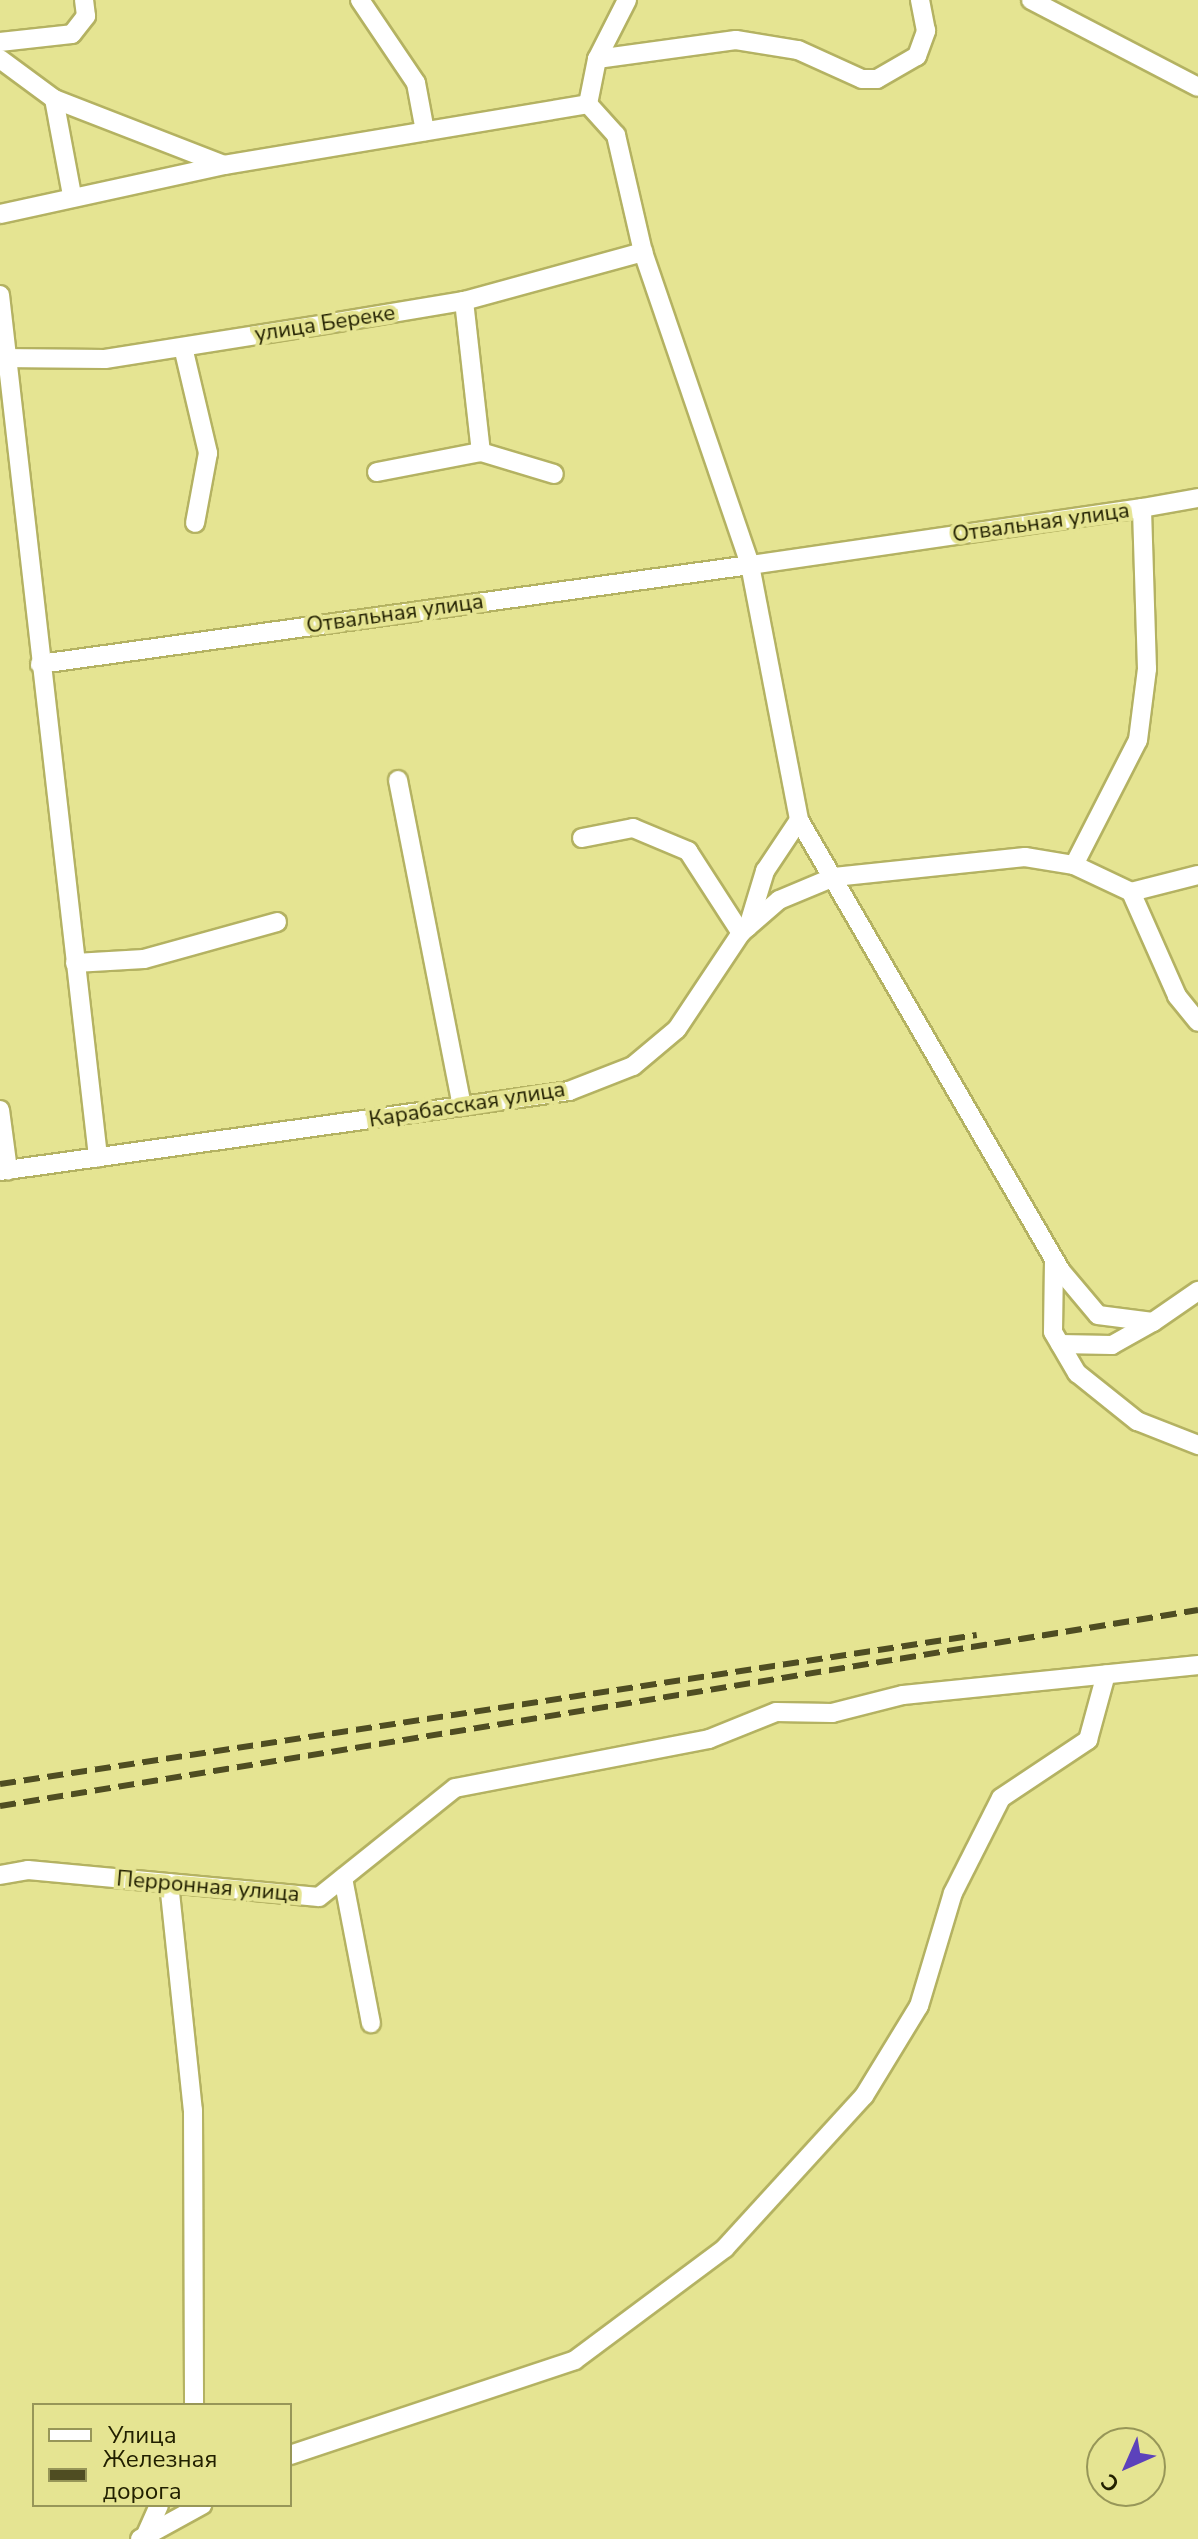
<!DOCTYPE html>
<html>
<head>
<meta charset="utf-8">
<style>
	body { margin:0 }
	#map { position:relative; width:1198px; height:2539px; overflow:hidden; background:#e5e492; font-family:"Nunito Sans",sans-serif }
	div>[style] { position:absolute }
	.roads { filter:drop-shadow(2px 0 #b4b262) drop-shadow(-2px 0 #b4b262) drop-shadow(0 2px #b4b262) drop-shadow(0 -2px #b4b262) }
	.minor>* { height:18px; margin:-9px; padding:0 9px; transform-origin:9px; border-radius:9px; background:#fff }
	.rail>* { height:6px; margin-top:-3px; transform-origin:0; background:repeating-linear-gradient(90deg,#4f4d22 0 16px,transparent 0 24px) }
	span { translate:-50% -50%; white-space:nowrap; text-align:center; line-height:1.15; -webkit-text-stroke:8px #e5e492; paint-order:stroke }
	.street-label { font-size:22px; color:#222000 }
	.legend { position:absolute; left:32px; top:2403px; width:260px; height:104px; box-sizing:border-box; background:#e5e492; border:2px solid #979658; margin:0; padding:10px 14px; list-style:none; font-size:24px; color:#222000 }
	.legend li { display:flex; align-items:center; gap:16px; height:40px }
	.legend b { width:40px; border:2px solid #979658 }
	.north { position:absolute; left:1086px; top:2427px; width:80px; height:80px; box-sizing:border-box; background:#e5e492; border:2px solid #979658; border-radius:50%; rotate:225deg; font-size:22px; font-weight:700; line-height:32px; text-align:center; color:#222000 }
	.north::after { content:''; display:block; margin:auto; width:28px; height:36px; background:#5c42bb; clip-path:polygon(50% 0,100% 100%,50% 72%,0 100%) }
</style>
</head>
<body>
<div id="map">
	<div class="roads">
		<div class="minor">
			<div style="left:360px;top:0;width:100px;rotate:56deg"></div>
			<div style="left:416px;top:83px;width:49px;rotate:79.4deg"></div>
			<div style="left:1031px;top:0;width:188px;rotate:27.5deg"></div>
			<div style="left:0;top:42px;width:72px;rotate:-6.3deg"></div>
			<div style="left:72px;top:34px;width:23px;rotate:-52deg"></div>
			<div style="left:86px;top:16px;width:16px;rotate:-97deg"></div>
			<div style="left:0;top:59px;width:67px;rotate:36.5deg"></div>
			<div style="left:54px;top:99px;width:182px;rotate:21.2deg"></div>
			<div style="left:224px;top:165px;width:369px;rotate:-9.5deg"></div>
			<div style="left:588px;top:104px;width:42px;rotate:47.9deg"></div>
			<div style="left:616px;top:135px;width:120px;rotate:77deg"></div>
			<div style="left:643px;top:252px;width:331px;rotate:71.1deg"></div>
			<div style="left:750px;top:565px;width:717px;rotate:172.06deg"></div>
			<div style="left:597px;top:59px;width:140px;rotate:-7.8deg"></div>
			<div style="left:736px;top:40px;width:63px;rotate:9.2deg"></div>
			<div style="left:798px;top:50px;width:70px;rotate:24.4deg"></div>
			<div style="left:862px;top:79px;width:15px"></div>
			<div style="left:877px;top:79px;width:46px;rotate:-29.9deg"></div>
			<div style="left:917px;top:56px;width:27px;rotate:-70deg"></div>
			<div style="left:926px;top:31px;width:32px;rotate:-101deg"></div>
			<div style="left:54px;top:99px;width:98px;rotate:79.4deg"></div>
			<div style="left:588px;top:104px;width:46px;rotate:-78.7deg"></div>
			<div style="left:597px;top:59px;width:66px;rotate:-63deg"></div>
			<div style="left:0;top:214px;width:229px;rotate:-12.3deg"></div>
			<div style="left:0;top:295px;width:868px;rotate:83.51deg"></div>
			<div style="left:464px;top:301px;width:152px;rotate:83.6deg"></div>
			<div style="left:183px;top:347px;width:109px;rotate:76.7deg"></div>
			<div style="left:208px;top:453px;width:71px;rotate:100.5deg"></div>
			<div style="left:0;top:358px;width:105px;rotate:0.5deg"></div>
			<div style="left:105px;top:359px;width:236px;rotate:-9deg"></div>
			<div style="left:338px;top:322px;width:128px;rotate:-9.5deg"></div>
			<div style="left:464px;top:301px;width:186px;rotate:-15.3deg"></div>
			<div style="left:377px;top:472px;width:106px;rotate:-10.9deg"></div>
			<div style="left:481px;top:452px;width:76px;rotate:16.8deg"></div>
			<div style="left:1142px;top:508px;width:396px;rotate:171.7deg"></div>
			<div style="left:750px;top:565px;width:260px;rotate:79.1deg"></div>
			<div style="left:799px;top:820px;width:522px;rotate:59.85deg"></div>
			<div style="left:1061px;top:1271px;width:57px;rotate:49.9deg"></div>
			<div style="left:1098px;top:1315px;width:55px;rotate:7.3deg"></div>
			<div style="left:1153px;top:1322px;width:55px;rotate:-34.6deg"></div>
			<div style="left:398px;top:780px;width:332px;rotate:78.9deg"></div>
			<div style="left:582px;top:838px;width:52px;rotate:-11.1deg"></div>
			<div style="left:633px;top:828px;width:60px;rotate:22.7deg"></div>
			<div style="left:688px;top:851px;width:98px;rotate:57.1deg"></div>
			<div style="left:1074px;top:865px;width:140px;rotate:-62.9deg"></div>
			<div style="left:1138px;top:740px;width:72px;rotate:-82.8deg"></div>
			<div style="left:1147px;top:669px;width:161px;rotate:-91.8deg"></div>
			<div style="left:1142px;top:508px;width:57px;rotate:-10.1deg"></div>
			<div style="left:1131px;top:892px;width:114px;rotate:66.1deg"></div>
			<div style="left:1177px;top:996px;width:33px;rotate:51deg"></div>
			<div style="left:1131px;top:892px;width:69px;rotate:-14.2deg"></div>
			<div style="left:748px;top:927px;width:59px;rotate:-73.1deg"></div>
			<div style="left:765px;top:871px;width:61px;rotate:-56.3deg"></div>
			<div style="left:75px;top:963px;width:69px;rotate:-3.3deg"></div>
			<div style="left:144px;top:959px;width:138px;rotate:-15.5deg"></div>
			<div style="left:0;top:1110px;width:61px;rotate:82.4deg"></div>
			<div style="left:0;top:1171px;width:575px;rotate:-8deg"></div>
			<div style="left:569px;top:1091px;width:69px;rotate:-21.3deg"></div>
			<div style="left:633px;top:1066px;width:57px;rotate:-40.1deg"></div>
			<div style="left:677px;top:1029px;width:115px;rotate:-56.3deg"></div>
			<div style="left:741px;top:933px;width:50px;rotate:-41deg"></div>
			<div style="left:779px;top:900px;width:60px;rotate:-22.7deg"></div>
			<div style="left:834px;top:877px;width:192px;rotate:-6deg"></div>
			<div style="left:1025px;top:857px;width:50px;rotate:9.3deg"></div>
			<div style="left:1074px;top:865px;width:63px;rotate:25.3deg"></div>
			<div style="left:1054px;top:1261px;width:71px;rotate:90.8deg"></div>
			<div style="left:1053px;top:1332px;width:48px;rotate:59.7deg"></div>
			<div style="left:1077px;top:1373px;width:77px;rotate:38.7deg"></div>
			<div style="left:1137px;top:1421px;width:66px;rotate:21.5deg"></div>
			<div style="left:1060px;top:1344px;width:52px;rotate:1.1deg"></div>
			<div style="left:1112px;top:1345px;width:47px;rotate:-29.3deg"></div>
			<div style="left:0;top:1875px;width:28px;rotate:-10deg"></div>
			<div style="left:28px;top:1870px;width:292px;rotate:5.3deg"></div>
			<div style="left:319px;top:1897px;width:174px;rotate:-38.7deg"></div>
			<div style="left:455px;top:1788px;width:259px;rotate:-10.9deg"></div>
			<div style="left:709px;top:1739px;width:72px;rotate:-21.9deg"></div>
			<div style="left:776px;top:1712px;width:56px;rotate:1deg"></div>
			<div style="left:832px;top:1713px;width:73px;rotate:-14.2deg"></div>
			<div style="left:903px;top:1695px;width:297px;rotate:-5.8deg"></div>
			<div style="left:343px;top:1878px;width:148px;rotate:79.1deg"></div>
			<div style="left:169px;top:1883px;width:228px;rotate:84deg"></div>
			<div style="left:193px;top:2110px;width:295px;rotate:89.8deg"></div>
			<div style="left:290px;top:2455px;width:300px;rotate:-18.4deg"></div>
			<div style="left:575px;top:2360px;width:187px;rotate:-36.7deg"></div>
			<div style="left:725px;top:2248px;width:206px;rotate:-47.6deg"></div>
			<div style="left:864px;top:2096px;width:105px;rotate:-58.6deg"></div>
			<div style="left:919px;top:2006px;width:118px;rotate:-73.3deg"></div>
			<div style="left:953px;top:1893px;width:106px;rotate:-63.2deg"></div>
			<div style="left:1001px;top:1798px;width:105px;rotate:-33.7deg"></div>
			<div style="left:1088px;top:1740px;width:68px;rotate:-74.7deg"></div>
			<div style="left:140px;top:2539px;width:71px;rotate:-28.7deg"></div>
			<div style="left:144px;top:2539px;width:37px;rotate:-66deg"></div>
		</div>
	</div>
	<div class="rail">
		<div style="left:0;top:1784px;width:988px;rotate:-8.67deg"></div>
		<div style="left:0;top:1806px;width:1214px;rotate:-9.29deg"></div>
	</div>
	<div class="street-label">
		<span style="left:325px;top:324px;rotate:-9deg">улица Береке</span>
		<span style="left:1041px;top:523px;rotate:-8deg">Отвальная улица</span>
		<span style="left:395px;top:614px;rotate:-8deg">Отвальная улица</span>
		<span style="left:467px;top:1105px;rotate:-9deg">Карабасская улица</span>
		<span style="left:208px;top:1887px;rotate:5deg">Перронная улица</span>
	</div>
	<ul class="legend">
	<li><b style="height:10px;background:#fff"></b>Улица</li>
	<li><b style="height:10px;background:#4f4d22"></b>Железная дорога</li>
	</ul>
	<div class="north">С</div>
</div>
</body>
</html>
